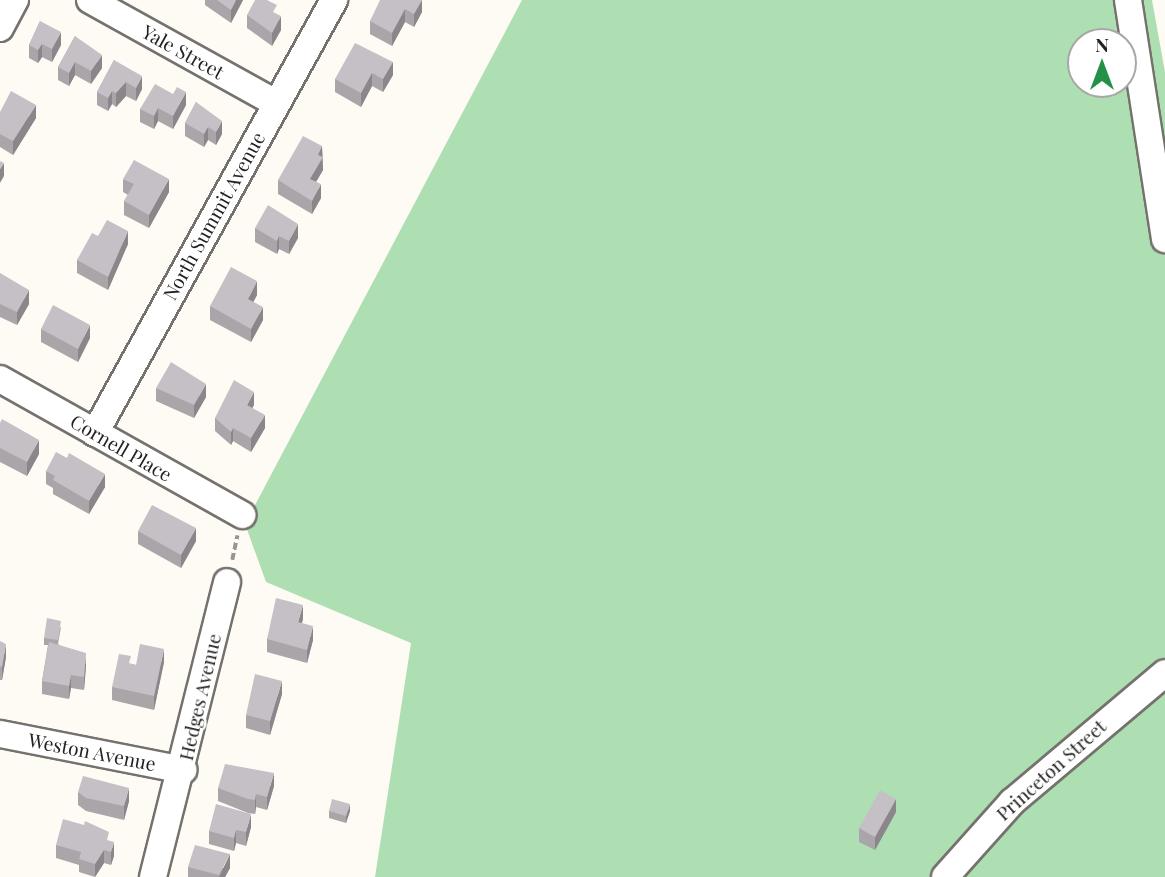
<!DOCTYPE html>
<html>
<head>
<meta charset="utf-8">
<style>
	body { margin:0 }
	#map { position:relative; width:1165px; height:877px; overflow:hidden; background:#fefbf5; font-family:"Playfair Display",serif }
	div>[style] { position:absolute }
	.green>* { inset:0; background:#aedfb2 }
	.path>* { height:3.5px; margin-top:-1.75px; transform-origin:0; background:repeating-linear-gradient(90deg,#979591 0 7px,transparent 0 10.5px) }
	.roads { filter:drop-shadow(2px 0 #75726d) drop-shadow(-2px 0 #75726d) drop-shadow(0 2px #75726d) drop-shadow(0 -2px #75726d) }
	.minor>* { height:26px; margin:-13px; padding:0 13px; transform-origin:13px; border-radius:13px; background:#fff }
	.wall>* { inset:0; background:#a9a5a9 }
	.shaded-wall>* { inset:0; background:#8a868a }
	.building>* { inset:0; background:#c5c0c5 }
	span { translate:-50% -50%; white-space:nowrap; text-align:center; line-height:1.15; -webkit-text-stroke:5px #fff; paint-order:stroke }
	.street-label { font-size:19px; color:#232220 }
	.north { position:absolute; left:1067px; top:28px; width:70px; height:70px; box-sizing:border-box; background:#fff; border:2px solid #a7a7a6; border-radius:50%; rotate:0deg; font-size:19px; font-weight:700; line-height:28px; text-align:center; color:#232220 }
	.north::after { content:''; display:block; margin:auto; width:24px; height:32px; background:#259148; clip-path:polygon(50% 0,100% 100%,50% 72%,0 100%) }
</style>
</head>
<body>
<div id="map">
	<div class="green">
		<div style="clip-path:polygon(evenodd,522px 0,1152px 0,1165px 72px,1165px 877px,375px 877px,411px 643px,266px 582px,245px 524px,522px 0,1081px 42px,1123px 42px,1123px 84px,1081px 84px,1081px 42px)"></div>
	</div>
	<div class="path">
		<div style="left:232px;top:560px;width:25px;rotate:-78deg"></div>
	</div>
	<div class="roads">
		<div class="minor">
			<div style="left:90px;top:0;width:213px;rotate:29deg"></div>
			<div style="left:1128px;top:0;width:242px;rotate:81.2deg"></div>
			<div style="left:0;top:28px;width:32px;rotate:-62deg"></div>
			<div style="left:0;top:379px;width:278px;rotate:29.3deg"></div>
			<div style="left:95px;top:433px;width:495px;rotate:-61.1deg"></div>
			<div style="left:0;top:734px;width:187px;rotate:11.1deg"></div>
			<div style="left:153px;top:877px;width:304px;rotate:-75.9deg"></div>
			<div style="left:945px;top:877px;width:101px;rotate:-48.2deg"></div>
			<div style="left:1012px;top:802px;width:200px;rotate:-40.1deg"></div>
		</div>
	</div>
	<div class="wall">
		<div style="clip-path:polygon(205px 0,243px 0,231px 23px,205px 5px)"></div>
		<div style="clip-path:polygon(422px 0,422px 12px,414px 27px,405px 22px,392px 46px,370px 34px,370px 21px)"></div>
		<div style="clip-path:polygon(277px 14px,281px 30px,272px 46px,247px 28px,247px 15px)"></div>
		<div style="clip-path:polygon(40px 21px,61px 45px,52px 62px,42px 57px,38px 63px,29px 58px,29px 45px)"></div>
		<div style="clip-path:polygon(75px 36px,102px 68px,91px 84px,75px 75px,69px 86px,58px 80px,58px 67px)"></div>
		<div style="clip-path:polygon(114px 60px,142px 89px,136px 101px,126px 96px,116px 107px,112px 104px,108px 111px,97px 105px,97px 92px)"></div>
		<div style="clip-path:polygon(393px 62px,393px 75px,383px 92px,372px 86px,361px 107px,335px 92px,335px 79px)"></div>
		<div style="clip-path:polygon(196px 102px,222px 134px,216px 145px,208px 140px,204px 147px,185px 136px,185px 123px)"></div>
		<div style="clip-path:polygon(186px 105px,173px 129px,158px 121px,154px 129px,140px 122px,140px 109px)"></div>
		<div style="clip-path:polygon(0 112px,36px 118px,13px 155px,0 147px)"></div>
		<div style="clip-path:polygon(322px 146px,323px 170px,316px 182px,321px 198px,312px 214px,278px 194px,278px 180px)"></div>
		<div style="clip-path:polygon(123px 179px,169px 192px,149px 228px,124px 215px,124px 201px,128px 195px,123px 192px)"></div>
		<div style="clip-path:polygon(255px 228px,298px 238px,289px 254px,279px 249px,277px 254px,255px 242px)"></div>
		<div style="clip-path:polygon(98px 236px,128px 244px,108px 290px,77px 273px,77px 260px)"></div>
		<div style="clip-path:polygon(0 273px,29px 304px,17px 325px,0 317px)"></div>
		<div style="clip-path:polygon(257px 295px,253px 302px,263px 320px,251px 342px,210px 320px,210px 306px)"></div>
		<div style="clip-path:polygon(41px 329px,90px 338px,78px 362px,41px 342px)"></div>
		<div style="clip-path:polygon(156px 388px,206px 397px,194px 418px,156px 401px)"></div>
		<div style="clip-path:polygon(254px 405px,252px 408px,265px 428px,251px 452px,233px 441px,231px 445px,215px 431px,215px 418px)"></div>
		<div style="clip-path:polygon(0 423px,39px 454px,27px 476px,0 462px)"></div>
		<div style="clip-path:polygon(46px 471px,105px 487px,89px 514px,53px 494px,53px 488px,46px 484px)"></div>
		<div style="clip-path:polygon(138px 531px,196px 541px,181px 568px,138px 544px)"></div>
		<div style="clip-path:polygon(303px 619px,302px 623px,313px 640px,307px 663px,267px 652px,267px 639px)"></div>
		<div style="clip-path:polygon(61px 627px,58px 644px,86px 666px,84px 690px,71px 688px,69px 699px,42px 694px,42px 681px,48px 645px,44px 645px,44px 638px)"></div>
		<div style="clip-path:polygon(0 641px,6px 657px,2px 680px,0 680px)"></div>
		<div style="clip-path:polygon(164px 662px,154px 710px,112px 700px,112px 687px,131px 664px,136px 665px)"></div>
		<div style="clip-path:polygon(282px 694px,270px 735px,246px 728px,246px 715px)"></div>
		<div style="clip-path:polygon(274px 786px,267px 810px,256px 807px,255px 814px,248px 813px,218px 801px,218px 788px)"></div>
		<div style="clip-path:polygon(78px 792px,129px 801px,124px 820px,86px 811px,78px 805px)"></div>
		<div style="clip-path:polygon(329px 811px,350px 811px,346px 823px,329px 818px)"></div>
		<div style="clip-path:polygon(896px 812px,875px 850px,859px 842px,859px 828px)"></div>
		<div style="clip-path:polygon(251px 827px,246px 846px,236px 843px,234px 851px,209px 844px,209px 831px)"></div>
		<div style="clip-path:polygon(109px 841px,114px 856px,111px 865px,104px 863px,95px 877px,79px 872px,79px 865px,56px 858px,56px 845px)"></div>
		<div style="clip-path:polygon(188px 867px,230px 868px,225px 877px,188px 877px)"></div>
	</div>
	<div class="shaded-wall">
		<div style="clip-path:polygon(236px 0,243px 0,231px 23px,231px 10px)"></div>
		<div style="clip-path:polygon(422px 0,422px 12px,414px 27px,414px 14px)"></div>
		<div style="clip-path:polygon(405px 9px,405px 22px,392px 46px,392px 33px)"></div>
		<div style="clip-path:polygon(281px 16px,281px 30px,272px 46px,272px 33px)"></div>
		<div style="clip-path:polygon(61px 32px,61px 45px,52px 62px,52px 49px)"></div>
		<div style="clip-path:polygon(42px 44px,42px 57px,38px 63px,38px 50px)"></div>
		<div style="clip-path:polygon(102px 55px,102px 68px,91px 84px,91px 71px)"></div>
		<div style="clip-path:polygon(75px 62px,75px 75px,69px 86px,69px 73px)"></div>
		<div style="clip-path:polygon(393px 62px,393px 75px,383px 92px,383px 79px)"></div>
		<div style="clip-path:polygon(372px 73px,372px 86px,361px 107px,361px 93px)"></div>
		<div style="clip-path:polygon(142px 76px,142px 89px,136px 101px,136px 88px)"></div>
		<div style="clip-path:polygon(126px 82px,126px 96px,116px 107px,116px 93px)"></div>
		<div style="clip-path:polygon(112px 91px,112px 104px,108px 111px,108px 98px)"></div>
		<div style="clip-path:polygon(186px 92px,186px 105px,173px 129px,173px 116px)"></div>
		<div style="clip-path:polygon(36px 105px,36px 118px,13px 155px,13px 141px)"></div>
		<div style="clip-path:polygon(158px 108px,158px 121px,154px 129px,154px 116px)"></div>
		<div style="clip-path:polygon(222px 121px,222px 134px,216px 145px,216px 132px)"></div>
		<div style="clip-path:polygon(208px 127px,208px 140px,204px 147px,204px 134px)"></div>
		<div style="clip-path:polygon(322px 146px,323px 170px,310px 192px,310px 179px,318px 155px)"></div>
		<div style="clip-path:polygon(4px 163px,4px 176px,0 183px,0 169px)"></div>
		<div style="clip-path:polygon(169px 179px,169px 192px,149px 228px,149px 215px)"></div>
		<div style="clip-path:polygon(321px 184px,321px 198px,312px 214px,312px 201px)"></div>
		<div style="clip-path:polygon(298px 224px,298px 238px,289px 254px,289px 241px)"></div>
		<div style="clip-path:polygon(128px 231px,128px 244px,108px 290px,108px 277px)"></div>
		<div style="clip-path:polygon(279px 236px,279px 249px,277px 254px,277px 241px)"></div>
		<div style="clip-path:polygon(257px 281px,257px 295px,248px 312px,248px 299px)"></div>
		<div style="clip-path:polygon(29px 290px,29px 304px,17px 325px,17px 312px)"></div>
		<div style="clip-path:polygon(263px 307px,263px 320px,251px 342px,251px 329px)"></div>
		<div style="clip-path:polygon(90px 325px,90px 338px,78px 362px,78px 349px)"></div>
		<div style="clip-path:polygon(206px 384px,206px 397px,194px 418px,194px 405px)"></div>
		<div style="clip-path:polygon(254px 392px,254px 405px,247px 418px,247px 405px)"></div>
		<div style="clip-path:polygon(265px 415px,265px 428px,251px 452px,251px 438px)"></div>
		<div style="clip-path:polygon(233px 428px,233px 441px,231px 445px,231px 432px)"></div>
		<div style="clip-path:polygon(39px 440px,39px 454px,27px 476px,27px 462px)"></div>
		<div style="clip-path:polygon(105px 474px,105px 487px,89px 514px,89px 501px)"></div>
		<div style="clip-path:polygon(196px 528px,196px 541px,181px 568px,181px 555px)"></div>
		<div style="clip-path:polygon(303px 605px,303px 619px,298px 635px,298px 622px)"></div>
		<div style="clip-path:polygon(313px 626px,313px 640px,307px 663px,307px 650px)"></div>
		<div style="clip-path:polygon(6px 644px,6px 657px,2px 680px,2px 667px)"></div>
		<div style="clip-path:polygon(164px 649px,164px 662px,154px 710px,154px 696px)"></div>
		<div style="clip-path:polygon(86px 653px,86px 666px,84px 690px,84px 677px)"></div>
		<div style="clip-path:polygon(71px 675px,71px 688px,69px 699px,69px 686px)"></div>
		<div style="clip-path:polygon(282px 681px,282px 694px,270px 735px,270px 721px)"></div>
		<div style="clip-path:polygon(274px 773px,274px 786px,267px 810px,267px 797px)"></div>
		<div style="clip-path:polygon(129px 788px,129px 801px,124px 820px,124px 806px)"></div>
		<div style="clip-path:polygon(256px 794px,256px 807px,255px 814px,255px 800px)"></div>
		<div style="clip-path:polygon(896px 799px,896px 812px,875px 850px,875px 837px)"></div>
		<div style="clip-path:polygon(350px 804px,350px 811px,346px 823px,346px 816px)"></div>
		<div style="clip-path:polygon(251px 814px,251px 827px,246px 846px,246px 832px)"></div>
		<div style="clip-path:polygon(236px 830px,236px 843px,234px 851px,234px 838px)"></div>
		<div style="clip-path:polygon(114px 842px,114px 856px,111px 865px,111px 852px)"></div>
		<div style="clip-path:polygon(104px 850px,104px 863px,95px 877px,95px 864px)"></div>
		<div style="clip-path:polygon(230px 854px,230px 868px,225px 877px,219px 877px)"></div>
	</div>
	<div class="building">
		<div style="clip-path:polygon(217px 0,236px 0,231px 10px)"></div>
		<div style="clip-path:polygon(255px 0,267px 0,277px 5px,273px 12px,281px 16px,272px 33px,247px 15px)"></div>
		<div style="clip-path:polygon(380px 0,422px 0,414px 14px,405px 9px,392px 33px,370px 21px)"></div>
		<div style="clip-path:polygon(40px 21px,61px 32px,52px 49px,42px 44px,38px 50px,29px 45px)"></div>
		<div style="clip-path:polygon(75px 36px,102px 55px,91px 71px,75px 62px,69px 73px,58px 67px)"></div>
		<div style="clip-path:polygon(355px 43px,393px 62px,383px 79px,372px 73px,361px 93px,335px 79px)"></div>
		<div style="clip-path:polygon(114px 60px,142px 76px,136px 88px,126px 82px,116px 93px,112px 91px,108px 98px,97px 92px)"></div>
		<div style="clip-path:polygon(155px 84px,173px 94px,177px 87px,186px 92px,173px 116px,158px 108px,154px 116px,140px 109px)"></div>
		<div style="clip-path:polygon(11px 91px,36px 105px,13px 141px,0 134px,0 112px)"></div>
		<div style="clip-path:polygon(196px 102px,222px 121px,216px 132px,208px 127px,204px 134px,185px 123px)"></div>
		<div style="clip-path:polygon(303px 136px,322px 146px,318px 155px,323px 157px,310px 179px,321px 184px,312px 201px,278px 180px)"></div>
		<div style="clip-path:polygon(134px 160px,169px 179px,149px 215px,124px 201px,134px 184px,123px 179px)"></div>
		<div style="clip-path:polygon(0 161px,4px 163px,0 169px)"></div>
		<div style="clip-path:polygon(268px 205px,298px 224px,289px 241px,279px 236px,277px 241px,255px 228px)"></div>
		<div style="clip-path:polygon(107px 220px,128px 231px,108px 277px,77px 260px,92px 233px,98px 236px)"></div>
		<div style="clip-path:polygon(231px 267px,257px 281px,248px 299px,263px 307px,251px 329px,210px 306px)"></div>
		<div style="clip-path:polygon(0 273px,29px 290px,17px 312px,0 304px)"></div>
		<div style="clip-path:polygon(53px 305px,90px 325px,78px 349px,41px 329px)"></div>
		<div style="clip-path:polygon(171px 362px,206px 384px,194px 405px,156px 388px)"></div>
		<div style="clip-path:polygon(234px 380px,254px 392px,247px 405px,265px 415px,251px 438px,233px 428px,231px 432px,215px 418px)"></div>
		<div style="clip-path:polygon(2px 419px,39px 440px,27px 462px,0 448px,0 423px)"></div>
		<div style="clip-path:polygon(56px 452px,67px 458px,69px 453px,105px 474px,89px 501px,53px 480px,55px 476px,46px 471px)"></div>
		<div style="clip-path:polygon(152px 505px,196px 528px,181px 555px,138px 531px)"></div>
		<div style="clip-path:polygon(276px 598px,303px 605px,298px 622px,313px 626px,307px 650px,267px 639px)"></div>
		<div style="clip-path:polygon(47px 618px,61px 621px,58px 640px,44px 638px)"></div>
		<div style="clip-path:polygon(0 641px,6px 644px,2px 667px,0 666px)"></div>
		<div style="clip-path:polygon(49px 642px,86px 653px,84px 677px,71px 675px,69px 686px,42px 681px)"></div>
		<div style="clip-path:polygon(140px 644px,164px 649px,154px 696px,112px 687px,119px 654px,131px 656px,129px 663px,136px 665px)"></div>
		<div style="clip-path:polygon(255px 674px,282px 681px,270px 721px,246px 715px)"></div>
		<div style="clip-path:polygon(225px 764px,274px 773px,267px 797px,256px 794px,255px 800px,248px 799px,218px 788px)"></div>
		<div style="clip-path:polygon(83px 776px,129px 788px,124px 806px,86px 798px,78px 792px)"></div>
		<div style="clip-path:polygon(880px 790px,896px 799px,875px 837px,859px 828px)"></div>
		<div style="clip-path:polygon(332px 799px,350px 804px,346px 816px,329px 811px)"></div>
		<div style="clip-path:polygon(216px 804px,251px 814px,246px 832px,236px 830px,234px 838px,209px 831px)"></div>
		<div style="clip-path:polygon(63px 819px,84px 825px,85px 821px,109px 832px,107px 840px,114px 842px,111px 852px,104px 850px,95px 864px,79px 859px,81px 852px,56px 845px)"></div>
		<div style="clip-path:polygon(195px 845px,230px 854px,219px 875px,188px 867px)"></div>
	</div>
	<div class="street-label">
		<span style="left:183px;top:52px;rotate:29deg">Yale Street</span>
		<span style="left:214px;top:216px;rotate:-61deg">North Summit Avenue</span>
		<span style="left:121px;top:448px;rotate:30deg">Cornell Place</span>
		<span style="left:200px;top:697px;rotate:-77deg">Hedges Avenue</span>
		<span style="left:92px;top:752px;rotate:11deg">Weston Avenue</span>
		<span style="left:1051px;top:770px;rotate:-42deg">Princeton Street</span>
	</div>
	<div class="north">N</div>
</div>
</body>
</html>
